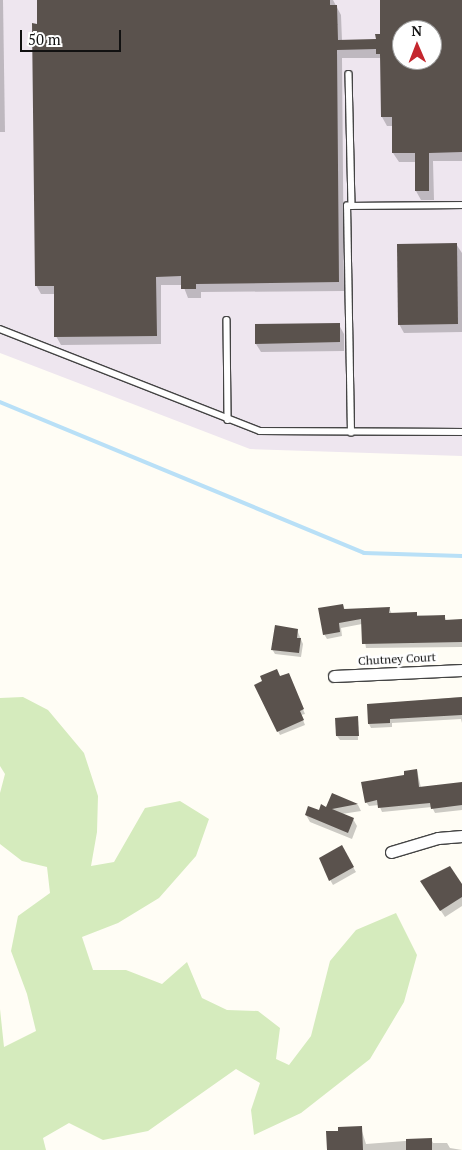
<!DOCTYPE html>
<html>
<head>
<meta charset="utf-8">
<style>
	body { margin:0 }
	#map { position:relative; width:462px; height:1150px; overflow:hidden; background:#fffdf5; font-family:"PT Serif",serif }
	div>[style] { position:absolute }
	.industrial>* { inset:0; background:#eee6ef }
	.green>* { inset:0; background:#d5ebbd }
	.shadow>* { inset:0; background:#0003 }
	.stream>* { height:4px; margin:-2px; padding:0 2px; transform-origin:2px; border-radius:2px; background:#b9e0f7 }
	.building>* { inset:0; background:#5a524d }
	.roads { filter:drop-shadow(1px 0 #444) drop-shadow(-1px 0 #444) drop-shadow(0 1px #444) drop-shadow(0 -1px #444) }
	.lane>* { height:5.5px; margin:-2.75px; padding:0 2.75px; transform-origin:2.75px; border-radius:2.75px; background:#fff }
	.street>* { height:11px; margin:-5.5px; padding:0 5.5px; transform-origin:5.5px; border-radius:5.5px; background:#fff }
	span { translate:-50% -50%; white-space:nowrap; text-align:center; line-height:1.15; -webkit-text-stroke:5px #fff; paint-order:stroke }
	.street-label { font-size:12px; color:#111 }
	.north { position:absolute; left:392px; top:20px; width:50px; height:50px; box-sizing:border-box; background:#fff; border:1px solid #a0a0a0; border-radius:50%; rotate:359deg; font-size:14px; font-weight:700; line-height:20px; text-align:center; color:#111 }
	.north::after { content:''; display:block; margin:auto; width:18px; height:22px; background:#c4262e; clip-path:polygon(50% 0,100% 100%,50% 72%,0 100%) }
	.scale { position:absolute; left:20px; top:30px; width:101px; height:22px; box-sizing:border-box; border:2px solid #111; border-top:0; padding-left:6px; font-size:15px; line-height:18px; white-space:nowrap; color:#111; -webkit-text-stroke:4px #fff; paint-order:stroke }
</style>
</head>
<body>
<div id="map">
	<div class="industrial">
		<div style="clip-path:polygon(evenodd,0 0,462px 0,462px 456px,250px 449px,0 353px,0 0,402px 30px,432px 30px,432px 60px,402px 60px,402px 30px)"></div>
	</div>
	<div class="green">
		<div style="clip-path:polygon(23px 697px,48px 710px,84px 753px,98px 796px,97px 832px,91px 866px,114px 862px,145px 808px,180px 801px,209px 819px,196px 856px,159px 898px,118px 923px,82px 937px,93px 970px,126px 970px,162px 984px,187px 962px,202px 998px,227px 1010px,258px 1011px,280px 1028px,276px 1059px,289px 1065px,311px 1036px,330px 961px,356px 930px,396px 913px,417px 955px,404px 1002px,370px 1059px,301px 1113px,254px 1135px,251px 1110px,260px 1083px,236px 1069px,148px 1131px,103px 1140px,69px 1123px,43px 1138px,46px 1150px,0 1150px,0 1009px,4px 1047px,36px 1031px,27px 994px,11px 951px,18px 916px,50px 893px,47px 867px,22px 861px,0 844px,0 793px,5px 774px,0 766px,0 698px)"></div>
	</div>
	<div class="shadow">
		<div style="clip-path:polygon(0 0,3px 0,5px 132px,0 132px)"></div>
		<div style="clip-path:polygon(evenodd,39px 0,333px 0,341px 15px,342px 41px,377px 40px,382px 35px,381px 0,462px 0,462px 161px,433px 161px,434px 200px,421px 200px,416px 191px,416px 162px,399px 162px,393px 153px,393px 126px,387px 126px,382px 117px,381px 61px,380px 58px,342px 58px,344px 291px,201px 292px,201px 298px,188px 298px,183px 285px,161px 285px,161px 344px,61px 345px,56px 336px,55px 294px,41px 294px,36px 285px,39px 0,402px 30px,432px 30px,432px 60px,402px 60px,402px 30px)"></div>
		<div style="clip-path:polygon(456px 244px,462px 253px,462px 332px,404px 333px,399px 324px)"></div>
		<div style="clip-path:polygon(339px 325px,344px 334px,344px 351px,261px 352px,256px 344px)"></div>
		<div style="clip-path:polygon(343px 605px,345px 610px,389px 608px,392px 614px,444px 616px,447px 621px,462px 620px,462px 647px,366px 648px,362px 624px,341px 628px,342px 636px,327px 639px,324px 634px)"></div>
		<div style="clip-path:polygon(297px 630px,303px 644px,301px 657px,275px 654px,272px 649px)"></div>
		<div style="clip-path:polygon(280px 678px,290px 679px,305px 714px,301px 715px,305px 725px,280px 735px,278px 731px)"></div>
		<div style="clip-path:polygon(462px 697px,462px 723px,461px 719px,392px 723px,392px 727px,371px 728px,369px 724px,368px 705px)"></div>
		<div style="clip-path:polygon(357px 718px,358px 740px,340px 740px,337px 736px)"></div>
		<div style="clip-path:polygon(417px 770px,421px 788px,462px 783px,462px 810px,435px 813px,432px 807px,382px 812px,379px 805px,369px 806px,366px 802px)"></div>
		<div style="clip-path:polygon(333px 795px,358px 805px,361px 811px,342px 814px,353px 819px,357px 826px,352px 839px,310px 822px,306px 815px,327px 808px)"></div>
		<div style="clip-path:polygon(341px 847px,356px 872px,333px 885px,324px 869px)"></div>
		<div style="clip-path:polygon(433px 874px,462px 886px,462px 906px,445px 917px,422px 882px)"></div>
		<div style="clip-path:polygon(361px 1128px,366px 1144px,431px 1139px,433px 1143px,447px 1143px,450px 1148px,462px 1150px,328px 1150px)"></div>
	</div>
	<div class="stream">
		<div style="left:0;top:402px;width:394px;rotate:22.5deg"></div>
		<div style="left:364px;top:553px;width:98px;rotate:1.8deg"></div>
	</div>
	<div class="building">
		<div style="clip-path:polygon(evenodd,37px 0,330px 0,330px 5px,337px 5px,338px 40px,376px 39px,375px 34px,380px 34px,380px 0,462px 0,462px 152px,429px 153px,429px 191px,415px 191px,415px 153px,392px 153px,392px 117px,381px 117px,380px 54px,376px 54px,376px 49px,337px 50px,339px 282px,196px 284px,196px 289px,181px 289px,181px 276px,156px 277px,157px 336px,54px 337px,54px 286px,35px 286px,32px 23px,37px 24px,37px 0,402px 30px,432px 30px,432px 60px,402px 60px,402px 30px)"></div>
		<div style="clip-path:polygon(457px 243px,458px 324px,398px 325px,397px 244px)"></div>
		<div style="clip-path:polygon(340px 323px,340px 342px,255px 344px,255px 324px)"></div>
		<div style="clip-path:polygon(343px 604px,344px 609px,390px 607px,389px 613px,417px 612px,417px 616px,445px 615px,445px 620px,462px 619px,462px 642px,362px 644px,361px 619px,339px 623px,340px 632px,323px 635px,318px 608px)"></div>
		<div style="clip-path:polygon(275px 625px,298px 629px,297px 638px,301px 638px,299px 653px,271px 650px)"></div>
		<div style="clip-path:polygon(277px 669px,280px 676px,289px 673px,304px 709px,300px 711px,304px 720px,277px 732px,254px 685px,262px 681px,260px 676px)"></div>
		<div style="clip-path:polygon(462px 697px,462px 715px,390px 719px,390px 723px,368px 724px,367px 704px)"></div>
		<div style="clip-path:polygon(358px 716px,359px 736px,336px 736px,335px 718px)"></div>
		<div style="clip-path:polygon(417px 769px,419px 787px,462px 782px,462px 805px,431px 809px,430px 803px,378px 808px,377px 800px,365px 803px,361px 782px,404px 775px,404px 771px)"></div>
		<div style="clip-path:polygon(332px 793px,358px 804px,332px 809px,354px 818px,348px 833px,305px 815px,308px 806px,319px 810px,321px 804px,326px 807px)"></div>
		<div style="clip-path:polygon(342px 845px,354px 867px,329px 881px,319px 858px)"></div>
		<div style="clip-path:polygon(450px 866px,462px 884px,462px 897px,440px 911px,420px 881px)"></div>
		<div style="clip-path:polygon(362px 1126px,363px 1150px,327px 1150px,326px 1131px,338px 1131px,338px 1127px)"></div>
		<div style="clip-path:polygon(432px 1138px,432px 1150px,406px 1150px,406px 1139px)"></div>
	</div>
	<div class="roads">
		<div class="lane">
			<div style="left:349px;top:74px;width:132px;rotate:88.7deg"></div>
			<div style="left:227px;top:320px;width:100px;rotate:89.4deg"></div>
			<div style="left:0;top:329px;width:279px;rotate:21.4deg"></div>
			<div style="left:260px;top:431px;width:202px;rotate:0.3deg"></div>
			<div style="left:351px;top:433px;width:227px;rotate:-91deg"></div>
			<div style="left:347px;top:206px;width:115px;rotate:-0.5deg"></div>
		</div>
		<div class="street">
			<div style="left:334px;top:676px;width:128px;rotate:-2.7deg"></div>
			<div style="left:391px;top:852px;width:49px;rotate:-16.6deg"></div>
			<div style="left:438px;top:838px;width:24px;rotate:-5deg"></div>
		</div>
	</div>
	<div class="street-label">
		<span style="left:397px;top:659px;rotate:-3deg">Chutney Court</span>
	</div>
	<div class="north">N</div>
	<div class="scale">50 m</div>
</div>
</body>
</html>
